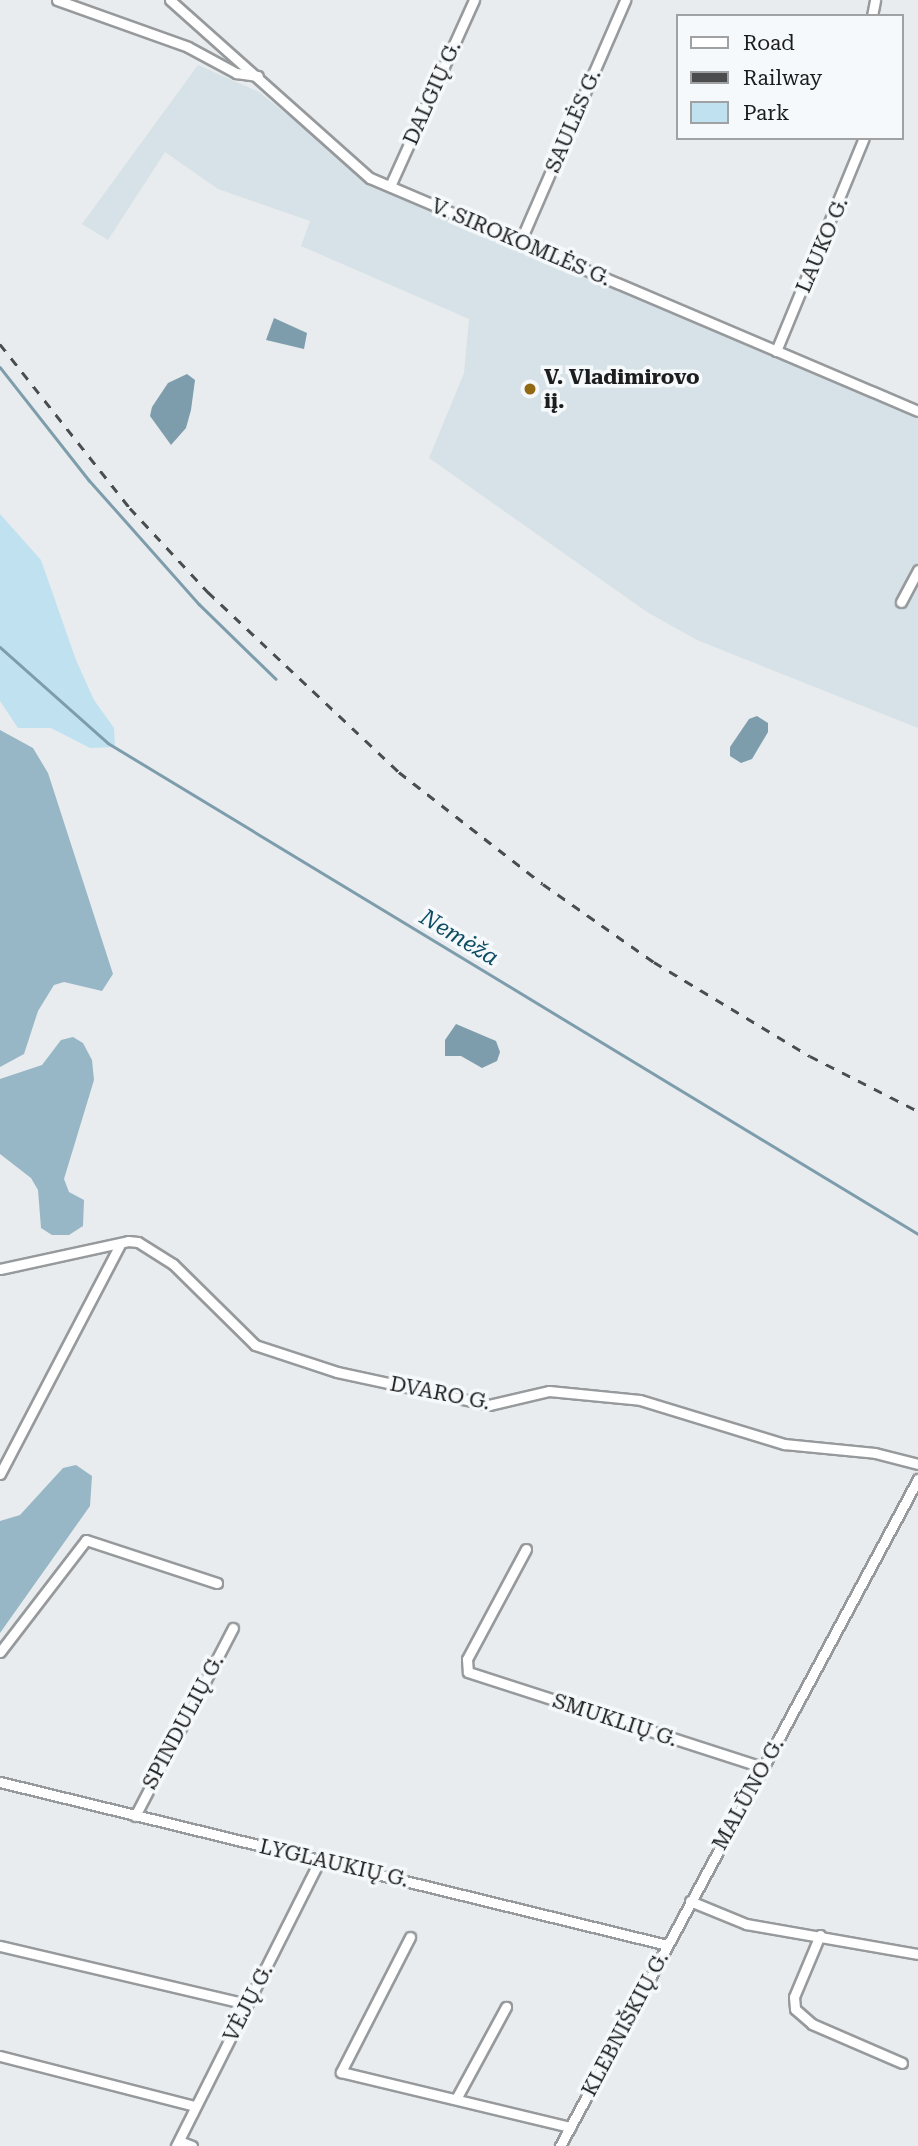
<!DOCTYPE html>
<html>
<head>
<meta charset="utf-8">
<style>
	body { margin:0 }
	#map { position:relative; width:918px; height:2146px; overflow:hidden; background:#e8ecee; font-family:"Roboto Serif",serif }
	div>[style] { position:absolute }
	.built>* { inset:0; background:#d6e2e7 }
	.green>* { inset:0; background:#c0e1f0 }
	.forest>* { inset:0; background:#97b7c6 }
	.water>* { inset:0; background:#7e9dac }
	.stream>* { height:2.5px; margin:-1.25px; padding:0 1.25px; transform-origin:1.25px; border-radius:1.25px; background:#7e9dac }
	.roads { filter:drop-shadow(2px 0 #979a9c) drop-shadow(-2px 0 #979a9c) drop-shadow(0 2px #979a9c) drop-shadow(0 -2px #979a9c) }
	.street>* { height:9px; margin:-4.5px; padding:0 4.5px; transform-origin:4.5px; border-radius:4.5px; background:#fff }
	.rail>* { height:2.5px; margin-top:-1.25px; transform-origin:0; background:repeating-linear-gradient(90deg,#4a4c4d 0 9px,transparent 0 18px) }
	.dots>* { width:19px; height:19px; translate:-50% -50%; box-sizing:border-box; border:4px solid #f6f9fb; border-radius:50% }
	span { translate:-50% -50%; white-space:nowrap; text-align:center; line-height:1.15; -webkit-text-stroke:7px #f6f9fb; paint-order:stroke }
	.street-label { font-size:21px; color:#1c1d1e }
	.poi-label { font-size:21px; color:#1c1d1e; font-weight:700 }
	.left { translate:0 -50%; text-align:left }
	.water-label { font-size:23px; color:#0d4c63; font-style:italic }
	.legend { position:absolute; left:676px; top:14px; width:228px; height:126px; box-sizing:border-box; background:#f6f9fb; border:2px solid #9fa1a3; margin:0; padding:9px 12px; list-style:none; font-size:21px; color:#1c1d1e }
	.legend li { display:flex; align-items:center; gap:14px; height:35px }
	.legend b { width:35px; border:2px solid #9fa1a3 }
</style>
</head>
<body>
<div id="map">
	<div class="built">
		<div style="clip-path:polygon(198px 65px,259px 92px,371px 182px,918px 418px,918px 728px,697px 640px,647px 612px,429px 458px,464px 373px,469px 319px,301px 246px,310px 221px,218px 189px,165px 152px,108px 240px,82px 224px)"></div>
	</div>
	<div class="green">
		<div style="clip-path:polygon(0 514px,41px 560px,76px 660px,94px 700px,114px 728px,115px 747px,90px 748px,51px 728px,18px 728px,0 701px)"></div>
	</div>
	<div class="forest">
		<div style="clip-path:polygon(0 730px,33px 748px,48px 773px,113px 974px,102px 991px,64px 982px,54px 985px,38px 1011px,24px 1054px,0 1067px)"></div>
		<div style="clip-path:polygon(73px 1037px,83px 1043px,92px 1060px,94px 1080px,64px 1179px,69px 1192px,84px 1200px,83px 1226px,69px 1235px,52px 1235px,41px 1228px,38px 1190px,31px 1178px,0 1154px,0 1079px,42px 1065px,61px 1040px)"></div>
		<div style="clip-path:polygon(76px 1465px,92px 1476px,90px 1506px,0 1633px,0 1521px,20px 1515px,63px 1468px)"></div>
	</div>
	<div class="water">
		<div style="clip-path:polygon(274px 318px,307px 333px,304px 349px,266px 340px)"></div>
		<div style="clip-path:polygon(187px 374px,195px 380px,191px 410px,186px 428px,171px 445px,150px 416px,152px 407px,168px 383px)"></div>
		<div style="clip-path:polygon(757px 716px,768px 723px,768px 732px,752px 759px,741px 763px,730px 756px,730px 747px,749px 719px)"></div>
		<div style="clip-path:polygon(456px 1024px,496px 1041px,500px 1052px,497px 1061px,482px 1068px,461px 1056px,445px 1056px,445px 1040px)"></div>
	</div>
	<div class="stream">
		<div style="left:0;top:367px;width:144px;rotate:51.8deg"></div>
		<div style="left:89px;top:480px;width:166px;rotate:48.4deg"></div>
		<div style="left:199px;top:604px;width:107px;rotate:44.2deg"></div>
		<div style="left:0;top:647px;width:144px;rotate:41.6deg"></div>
		<div style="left:108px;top:743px;width:947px;rotate:31.22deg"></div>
	</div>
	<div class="roads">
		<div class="street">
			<div style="left:57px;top:0;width:139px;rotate:19.7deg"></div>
			<div style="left:188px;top:47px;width:55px;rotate:28.4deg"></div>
			<div style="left:236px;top:73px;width:22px;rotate:8deg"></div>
			<div style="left:170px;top:0;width:268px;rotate:41.7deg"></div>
			<div style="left:370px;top:178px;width:595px;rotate:23.03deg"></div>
			<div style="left:872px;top:16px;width:16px;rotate:-79deg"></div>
			<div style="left:390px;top:186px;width:204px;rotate:-65.7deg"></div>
			<div style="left:520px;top:242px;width:264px;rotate:-66.5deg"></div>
			<div style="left:776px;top:351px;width:230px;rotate:-67.6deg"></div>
			<div style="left:901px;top:602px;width:36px;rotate:-62deg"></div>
			<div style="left:0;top:1269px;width:131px;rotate:-12.3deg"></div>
			<div style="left:128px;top:1241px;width:10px;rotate:6deg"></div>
			<div style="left:138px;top:1242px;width:41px;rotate:32.2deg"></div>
			<div style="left:173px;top:1264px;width:115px;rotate:44.6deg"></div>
			<div style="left:255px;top:1345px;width:86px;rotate:18.2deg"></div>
			<div style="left:337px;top:1372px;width:156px;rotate:12.2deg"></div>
			<div style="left:489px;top:1405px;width:62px;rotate:-13.1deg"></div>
			<div style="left:549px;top:1391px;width:91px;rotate:5.6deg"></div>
			<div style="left:640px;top:1400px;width:151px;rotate:17deg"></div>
			<div style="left:784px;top:1444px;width:91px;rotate:5.6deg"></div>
			<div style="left:875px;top:1453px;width:44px;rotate:14.3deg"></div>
			<div style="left:0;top:1474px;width:259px;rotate:-62.4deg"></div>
			<div style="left:526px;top:1549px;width:125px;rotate:118.2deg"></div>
			<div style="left:467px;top:1659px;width:13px;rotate:86deg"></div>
			<div style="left:468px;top:1672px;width:309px;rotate:17.9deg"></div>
			<div style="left:0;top:1652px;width:141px;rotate:-52.5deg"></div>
			<div style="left:86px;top:1540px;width:138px;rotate:18.2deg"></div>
			<div style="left:0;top:1782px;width:687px;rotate:13.73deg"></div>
			<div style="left:135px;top:1816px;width:212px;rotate:-62.5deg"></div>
			<div style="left:690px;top:1901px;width:61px;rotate:22.3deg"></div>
			<div style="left:746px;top:1924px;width:175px;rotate:9.9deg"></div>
			<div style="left:820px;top:1935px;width:67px;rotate:112.8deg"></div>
			<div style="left:794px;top:1997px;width:12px;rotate:85deg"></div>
			<div style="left:795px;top:2009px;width:23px;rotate:41deg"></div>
			<div style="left:812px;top:2024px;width:98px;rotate:23.4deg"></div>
			<div style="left:410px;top:1937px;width:152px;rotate:117.1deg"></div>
			<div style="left:341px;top:2072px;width:236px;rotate:13.5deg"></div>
			<div style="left:0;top:1946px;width:254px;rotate:13.2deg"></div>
			<div style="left:0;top:2056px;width:201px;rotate:14.4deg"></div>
			<div style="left:456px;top:2099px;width:105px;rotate:-61.5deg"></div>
			<div style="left:179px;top:2141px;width:14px;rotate:21deg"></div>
			<div style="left:176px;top:2146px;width:320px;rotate:-63.3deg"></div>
			<div style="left:560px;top:2146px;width:757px;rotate:-61.78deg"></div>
		</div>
	</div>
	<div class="rail">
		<div style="left:0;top:344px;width:209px;rotate:51.6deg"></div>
		<div style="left:130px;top:508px;width:115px;rotate:47.1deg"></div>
		<div style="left:208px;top:592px;width:262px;rotate:43.3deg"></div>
		<div style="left:399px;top:772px;width:182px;rotate:37.9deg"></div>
		<div style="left:543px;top:884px;width:136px;rotate:35.1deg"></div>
		<div style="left:654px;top:962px;width:182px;rotate:31.1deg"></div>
		<div style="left:810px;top:1056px;width:121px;rotate:27deg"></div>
	</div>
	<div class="dots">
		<div style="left:530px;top:389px;background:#936812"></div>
	</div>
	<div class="street-label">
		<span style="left:432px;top:93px;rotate:-66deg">DALGIŲ G.</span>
		<span style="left:573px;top:121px;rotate:-67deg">SAULĖS G.</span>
		<span style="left:521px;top:242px;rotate:23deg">V. SIROKOMLĖS G.</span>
		<span style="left:822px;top:245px;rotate:-67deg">LAUKO G.</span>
		<span style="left:440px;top:1393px;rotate:11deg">DVARO G.</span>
		<span style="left:615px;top:1720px;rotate:18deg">SMUKLIŲ G.</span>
		<span style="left:183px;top:1722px;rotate:-62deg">SPINDULIŲ G.</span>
		<span style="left:748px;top:1794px;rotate:-61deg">MALŪNO G.</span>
		<span style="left:334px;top:1863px;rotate:13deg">LYGLAUKIŲ G.</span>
		<span style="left:248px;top:2003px;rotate:-63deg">VĖJŲ G.</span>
		<span style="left:625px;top:2024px;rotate:-62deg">KLEBNIŠKIŲ G.</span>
	</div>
	<div class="poi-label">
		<span class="left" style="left:544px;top:389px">V. Vladimirovo<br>iį.</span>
	</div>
	<div class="water-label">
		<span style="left:459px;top:938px;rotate:31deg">Nemėža</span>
	</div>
	<ul class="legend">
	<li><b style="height:9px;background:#fff"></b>Road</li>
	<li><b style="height:9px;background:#4a4c4d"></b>Railway</li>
	<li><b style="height:19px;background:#c0e1f0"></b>Park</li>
	</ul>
</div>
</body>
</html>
